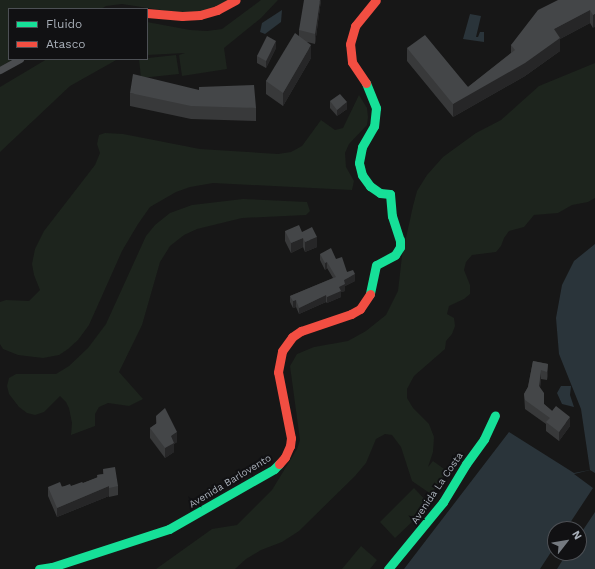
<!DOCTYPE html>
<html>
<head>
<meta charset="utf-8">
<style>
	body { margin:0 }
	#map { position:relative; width:595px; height:569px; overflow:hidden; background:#171717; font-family:"Work Sans",sans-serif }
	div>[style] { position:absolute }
	.green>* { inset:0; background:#1d241d }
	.water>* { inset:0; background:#2a343a }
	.pier>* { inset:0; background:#171717 }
	.street>* { height:7px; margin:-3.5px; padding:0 3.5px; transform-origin:3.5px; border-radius:3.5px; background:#4b4d50 }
	.fast>* { height:9px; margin:-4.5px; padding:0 4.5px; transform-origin:4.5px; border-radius:4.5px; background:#16e098 }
	.jam>* { height:9px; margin:-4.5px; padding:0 4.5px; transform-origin:4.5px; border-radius:4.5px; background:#f24e42 }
	.wall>* { inset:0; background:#38393a }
	.shaded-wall>* { inset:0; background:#262627 }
	.building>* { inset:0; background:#444648 }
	span { translate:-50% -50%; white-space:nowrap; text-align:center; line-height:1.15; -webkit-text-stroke:4px #111113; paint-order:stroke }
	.street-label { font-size:10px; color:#a8afb8 }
	.legend { position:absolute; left:8px; top:8px; width:140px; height:52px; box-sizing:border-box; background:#111113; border:1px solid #4d5055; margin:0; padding:5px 7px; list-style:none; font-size:12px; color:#a8afb8 }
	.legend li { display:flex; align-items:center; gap:8px; height:20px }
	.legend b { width:20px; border:1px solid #4d5055 }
	.north { position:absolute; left:547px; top:521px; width:40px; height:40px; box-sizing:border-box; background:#111113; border:1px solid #4d5055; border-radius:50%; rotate:59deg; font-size:11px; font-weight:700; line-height:16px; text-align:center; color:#a8afb8 }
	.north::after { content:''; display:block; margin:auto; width:14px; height:18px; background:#757a80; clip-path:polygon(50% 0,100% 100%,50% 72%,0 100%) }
</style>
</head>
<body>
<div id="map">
	<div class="green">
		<div style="clip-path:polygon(0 0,231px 0,215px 10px,187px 14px,122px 4px,106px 6px,101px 9px,9px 9px,9px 59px,13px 59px,0 67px)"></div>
		<div style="clip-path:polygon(261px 0,278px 0,261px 18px,224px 48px,227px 69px,182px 76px,179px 55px,185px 53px,147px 55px,147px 22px,190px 30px,207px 31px,222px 29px)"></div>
		<div style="clip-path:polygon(176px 55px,179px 74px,141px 78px,139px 59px)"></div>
		<div style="clip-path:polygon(47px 59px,118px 59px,70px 86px,0 152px,0 87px)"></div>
		<div style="clip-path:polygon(595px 63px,595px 198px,588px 202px,572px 205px,558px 213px,534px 215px,524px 227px,509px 231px,504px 238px,501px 246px,496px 252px,472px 255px,466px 262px,464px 270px,470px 285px,470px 294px,464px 299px,449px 306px,447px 314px,454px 318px,455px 326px,452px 334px,446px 341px,445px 349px,414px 376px,407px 389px,407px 398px,413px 408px,429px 424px,434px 437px,433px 452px,428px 467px,433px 461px,447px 471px,431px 494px,412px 481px,401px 447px,392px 435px,385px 434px,376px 439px,366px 463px,355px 476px,299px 531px,282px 542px,261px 550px,246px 559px,235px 569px,156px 569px,212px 529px,237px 525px,272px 490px,297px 449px,300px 440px,290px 366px,297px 354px,314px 347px,348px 341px,366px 331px,386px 315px,398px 291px,402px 256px,413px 206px,417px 191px,427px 175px,443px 157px,476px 133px,501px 120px,539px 86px)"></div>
		<div style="clip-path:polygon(359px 95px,367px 108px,368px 117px,367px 125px,349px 144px,345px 153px,346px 167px,354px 181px,352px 190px,213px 183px,190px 187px,176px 192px,150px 207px,138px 224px,122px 251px,89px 325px,78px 340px,68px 349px,59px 355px,43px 358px,18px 355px,3px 349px,0 344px,0 302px,6px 300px,29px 301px,40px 290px,34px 275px,32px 264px,35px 249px,44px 231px,95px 165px,100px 153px,97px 144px,99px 135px,105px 133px,123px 134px,200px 149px,278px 154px,291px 152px,302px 146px,321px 120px,335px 130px,343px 128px)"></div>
		<div style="clip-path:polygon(243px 199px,307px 202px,310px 211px,306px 215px,242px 218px,197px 229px,184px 235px,170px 246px,160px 262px,142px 325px,119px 372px,143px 399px,129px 406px,108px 403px,99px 407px,95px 414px,95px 426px,71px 435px,72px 423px,69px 408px,66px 402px,60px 396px,44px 412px,35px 415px,27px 413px,19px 407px,9px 394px,7px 386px,9px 378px,16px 374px,56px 374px,69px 366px,88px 348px,106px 324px,146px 236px,155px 225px,170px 213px,192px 205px)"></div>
		<div style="clip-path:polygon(414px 488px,430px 505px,395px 538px,380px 522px)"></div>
		<div style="clip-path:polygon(361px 546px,377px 560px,370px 569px,342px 569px)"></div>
	</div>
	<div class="water">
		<div style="clip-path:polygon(282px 10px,281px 22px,265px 34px,260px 32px,262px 23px)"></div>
		<div style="clip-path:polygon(470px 14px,481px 16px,476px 37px,478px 37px,480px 32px,484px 32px,484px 42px,463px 39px)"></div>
		<div style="clip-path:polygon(evenodd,595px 244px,595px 569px,404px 569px,509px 432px,574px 473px,590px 470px,581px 409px,559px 354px,556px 318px,562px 285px,574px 261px,595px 244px,555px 529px,579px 529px,579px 553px,555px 553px,555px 529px)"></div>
		<div style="clip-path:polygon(561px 386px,571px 386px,570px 395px,574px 407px,562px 404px,557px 393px)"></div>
	</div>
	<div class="pier">
		<div style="clip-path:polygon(590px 470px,595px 473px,595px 512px,579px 536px,579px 529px,566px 529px,593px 488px,574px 474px)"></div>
		<div style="clip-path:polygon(555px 546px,555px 553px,567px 553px,557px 569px,540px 569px)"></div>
	</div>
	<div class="street">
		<div style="left:0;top:70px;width:23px;rotate:-29deg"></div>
	</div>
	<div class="fast">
		<div style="left:366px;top:83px;width:27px;rotate:68deg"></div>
		<div style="left:376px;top:108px;width:18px;rotate:96deg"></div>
		<div style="left:374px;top:126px;width:24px;rotate:120deg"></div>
		<div style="left:362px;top:147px;width:16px;rotate:101deg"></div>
		<div style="left:359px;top:163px;width:12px;rotate:76deg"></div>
		<div style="left:362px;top:175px;width:14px;rotate:54deg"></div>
		<div style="left:370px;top:186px;width:12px;rotate:35deg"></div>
		<div style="left:380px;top:193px;width:10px;rotate:6deg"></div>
		<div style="left:390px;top:194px;width:22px;rotate:85deg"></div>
		<div style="left:392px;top:216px;width:25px;rotate:72deg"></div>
		<div style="left:400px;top:240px;width:7px;rotate:90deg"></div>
		<div style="left:400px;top:247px;width:9px;rotate:122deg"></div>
		<div style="left:395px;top:255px;width:21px;rotate:152deg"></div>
		<div style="left:376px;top:265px;width:30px;rotate:102deg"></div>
		<div style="left:39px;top:569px;width:13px;rotate:-9deg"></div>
		<div style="left:52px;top:567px;width:123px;rotate:-18deg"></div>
		<div style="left:169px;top:529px;width:121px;rotate:-29.7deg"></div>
		<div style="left:274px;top:469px;width:7px;rotate:-45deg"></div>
		<div style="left:388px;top:569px;width:87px;rotate:-50.6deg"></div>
		<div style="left:443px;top:502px;width:44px;rotate:-58.8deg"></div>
		<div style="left:466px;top:464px;width:31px;rotate:-54deg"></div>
		<div style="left:484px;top:439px;width:26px;rotate:-65deg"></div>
	</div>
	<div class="jam">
		<div style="left:147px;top:13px;width:35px;rotate:5deg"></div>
		<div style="left:182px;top:16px;width:18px;rotate:-3deg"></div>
		<div style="left:200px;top:15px;width:18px;rotate:-16deg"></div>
		<div style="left:217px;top:10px;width:21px;rotate:-28deg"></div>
		<div style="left:366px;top:83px;width:25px;rotate:-124deg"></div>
		<div style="left:352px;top:62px;width:18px;rotate:-96deg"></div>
		<div style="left:350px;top:44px;width:19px;rotate:-74deg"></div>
		<div style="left:355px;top:26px;width:33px;rotate:-51deg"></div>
		<div style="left:279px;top:464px;width:9px;rotate:-49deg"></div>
		<div style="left:285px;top:457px;width:12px;rotate:-66deg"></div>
		<div style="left:290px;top:446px;width:8px;rotate:-83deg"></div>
		<div style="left:291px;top:438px;width:67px;rotate:-101.1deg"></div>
		<div style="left:278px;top:372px;width:21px;rotate:-79deg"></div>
		<div style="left:282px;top:351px;width:17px;rotate:-54deg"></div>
		<div style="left:292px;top:337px;width:11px;rotate:-34deg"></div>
		<div style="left:301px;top:331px;width:53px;rotate:-18.8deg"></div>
		<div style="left:351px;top:314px;width:10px;rotate:-29deg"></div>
		<div style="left:360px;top:309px;width:18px;rotate:-56deg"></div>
	</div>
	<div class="wall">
		<div style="clip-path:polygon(321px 0,315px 44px,307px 42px,311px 58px,283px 106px,266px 94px,266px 81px,299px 36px,299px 30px)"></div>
		<div style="clip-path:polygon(595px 0,593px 28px,590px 23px,560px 39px,560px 51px,525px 76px,453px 117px,407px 61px,407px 48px,468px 87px,511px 53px,511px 45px)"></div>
		<div style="clip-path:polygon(276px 48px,266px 68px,257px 63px,257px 56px)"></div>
		<div style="clip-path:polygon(130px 93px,256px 108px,256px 121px,191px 119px,130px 106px)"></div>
		<div style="clip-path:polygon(330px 101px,347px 109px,337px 116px,330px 108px)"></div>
		<div style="clip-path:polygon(285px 231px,302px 232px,317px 247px,305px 252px,303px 247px,291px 253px,285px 241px)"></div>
		<div style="clip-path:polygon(320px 254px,336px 259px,347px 272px,355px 281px,345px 286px,345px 291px,341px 292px,341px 297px,327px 303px,326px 302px,299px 314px,296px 307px,293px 308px,290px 302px,290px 296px,333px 278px,327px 268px,325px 270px,320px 260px)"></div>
		<div style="clip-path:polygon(533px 361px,548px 364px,548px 373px,547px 380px,541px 379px,540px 388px,544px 404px,570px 426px,559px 441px,546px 431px,546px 424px,525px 409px,524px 394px,528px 387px)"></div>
		<div style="clip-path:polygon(156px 416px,177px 442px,174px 444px,174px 452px,165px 458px,150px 438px,150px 428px,156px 424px)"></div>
		<div style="clip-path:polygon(103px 469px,118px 486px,118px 495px,109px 497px,109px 496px,57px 517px,48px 496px,48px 487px,71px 486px,83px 483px,97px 478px,97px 475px,103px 474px)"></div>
	</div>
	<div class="shaded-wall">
		<div style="clip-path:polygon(320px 0,321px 0,315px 44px,315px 34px)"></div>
		<div style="clip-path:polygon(590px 10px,590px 23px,560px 39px,560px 51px,525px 76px,453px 117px,453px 104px,554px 29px)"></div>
		<div style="clip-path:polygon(595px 14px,595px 27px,593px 28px,593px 15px)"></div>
		<div style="clip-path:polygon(276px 41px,276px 48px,266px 68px,266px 61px)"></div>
		<div style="clip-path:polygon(311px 45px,311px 58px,283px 106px,283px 93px)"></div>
		<div style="clip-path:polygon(347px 102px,347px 109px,337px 116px,337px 110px)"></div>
		<div style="clip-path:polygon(317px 237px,317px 247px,305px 252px,305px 242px)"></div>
		<div style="clip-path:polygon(303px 238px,303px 247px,291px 253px,291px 243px)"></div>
		<div style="clip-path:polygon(327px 262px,327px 268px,325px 270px,325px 263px)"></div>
		<div style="clip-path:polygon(355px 274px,355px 281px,345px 286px,345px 291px,341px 292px,341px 297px,327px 303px,327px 297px,339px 287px,344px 280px)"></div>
		<div style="clip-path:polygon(326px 295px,326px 302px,299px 314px,299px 308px)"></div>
		<div style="clip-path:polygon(296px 300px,296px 307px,293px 308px,293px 301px)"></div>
		<div style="clip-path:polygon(548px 364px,548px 373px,547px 380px,547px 372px)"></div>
		<div style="clip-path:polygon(541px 370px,541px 379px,539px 395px,539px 386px)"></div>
		<div style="clip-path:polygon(570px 417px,570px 426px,559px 441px,559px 432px)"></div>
		<div style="clip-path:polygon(177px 432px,177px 442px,174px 444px,174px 452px,165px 458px,165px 448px,171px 436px)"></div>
		<div style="clip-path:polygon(109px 486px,109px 496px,57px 517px,57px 508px)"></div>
	</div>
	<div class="building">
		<div style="clip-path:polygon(304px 0,320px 0,315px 34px,299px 30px)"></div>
		<div style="clip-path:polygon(558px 0,595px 0,595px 14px,593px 15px,590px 10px,554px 29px,560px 38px,525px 63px,453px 104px,407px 48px,425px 35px,468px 87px,515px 50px,511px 45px,538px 10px)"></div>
		<div style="clip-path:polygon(295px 33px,311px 45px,283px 93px,266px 81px)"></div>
		<div style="clip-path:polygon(267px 36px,276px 41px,266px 61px,257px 56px)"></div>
		<div style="clip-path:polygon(133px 74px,199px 90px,199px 87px,254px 85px,256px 108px,191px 106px,130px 93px)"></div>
		<div style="clip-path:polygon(340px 94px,347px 102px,337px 110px,330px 101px)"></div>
		<div style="clip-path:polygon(299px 225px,302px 232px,312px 227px,317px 237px,305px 242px,303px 238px,291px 243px,285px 231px)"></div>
		<div style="clip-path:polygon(331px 248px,336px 259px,342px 257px,347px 272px,353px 270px,355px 274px,344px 280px,345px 284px,339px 287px,341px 291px,327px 297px,326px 295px,299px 308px,296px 300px,293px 301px,290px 296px,336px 277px,327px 262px,325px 263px,320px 254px)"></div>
		<div style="clip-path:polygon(533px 361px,548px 364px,547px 372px,541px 370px,539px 386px,544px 393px,544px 404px,552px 411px,556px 406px,570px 417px,559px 432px,546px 422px,550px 418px,525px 400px,524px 394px,528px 387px)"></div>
		<div style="clip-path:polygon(165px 408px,177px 432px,171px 436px,174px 443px,165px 448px,150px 428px,157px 423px,156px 416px)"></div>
		<div style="clip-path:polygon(115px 467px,118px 486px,109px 488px,109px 486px,57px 508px,48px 487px,60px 482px,62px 487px,70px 484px,71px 486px,82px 482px,83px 483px,98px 477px,97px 475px,104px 474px,103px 469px)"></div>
	</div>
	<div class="street-label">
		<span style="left:230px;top:481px;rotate:-31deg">Avenida Barlovento</span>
		<span style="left:437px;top:488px;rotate:-56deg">Avenida La Costa</span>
	</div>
	<ul class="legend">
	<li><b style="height:5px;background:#16e098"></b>Fluido</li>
	<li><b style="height:5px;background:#f24e42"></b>Atasco</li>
	</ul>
	<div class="north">N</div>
</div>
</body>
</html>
